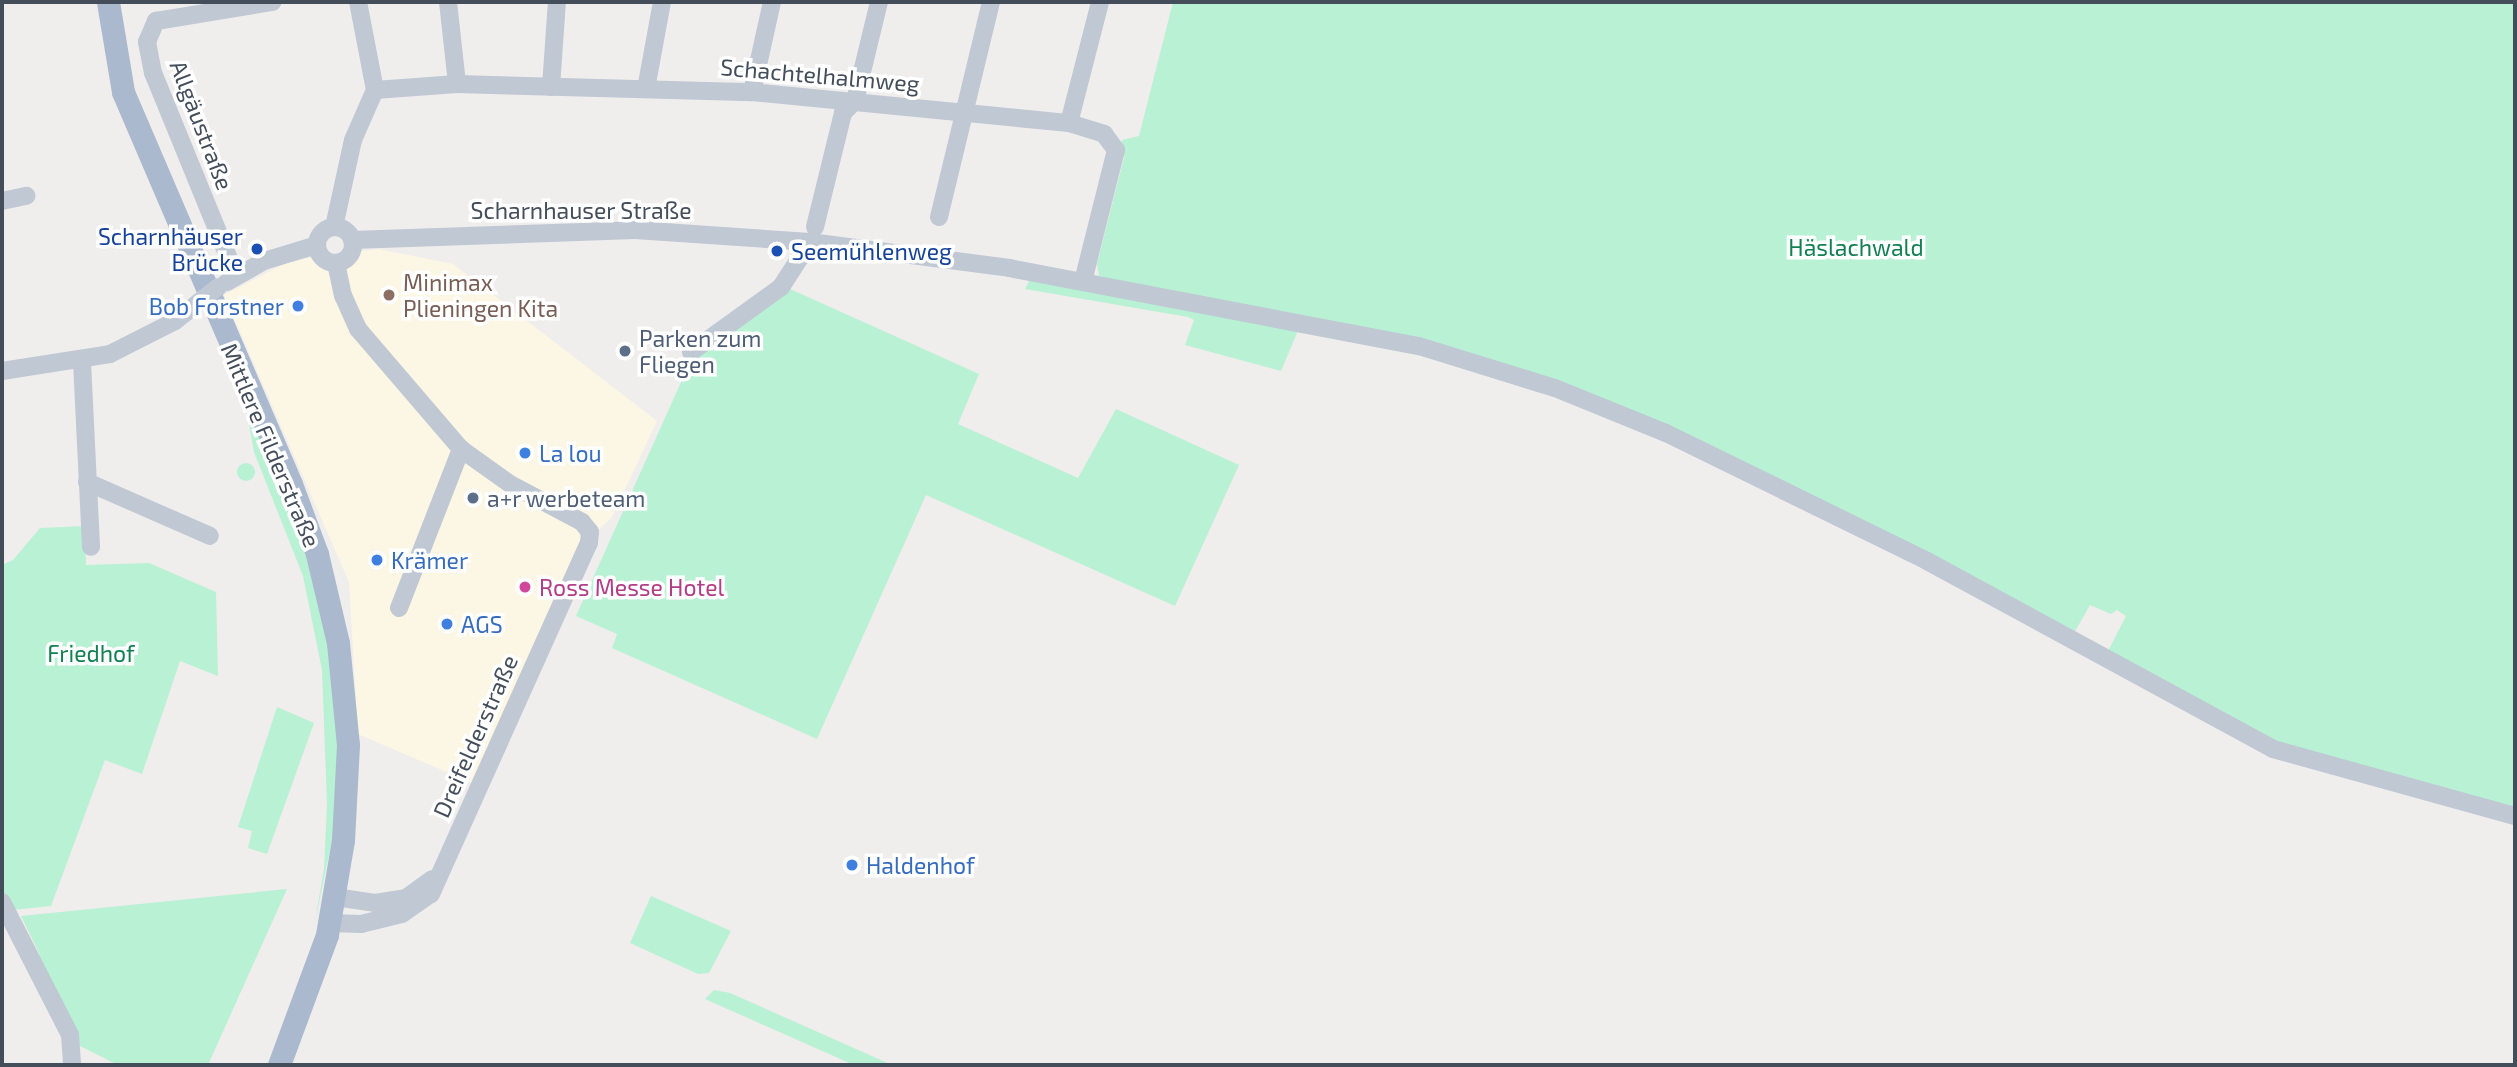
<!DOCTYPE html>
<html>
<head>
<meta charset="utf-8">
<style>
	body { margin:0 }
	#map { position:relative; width:2517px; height:1067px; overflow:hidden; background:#f0eded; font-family:"Exo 2",sans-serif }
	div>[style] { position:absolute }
	.commercial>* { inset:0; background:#fcf7e4 }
	.green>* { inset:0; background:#b8f1d3 }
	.round { border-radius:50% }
	.minor>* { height:18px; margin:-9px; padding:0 9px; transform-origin:9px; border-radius:9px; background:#bfc8d3 }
	.minor>.ring { margin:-9px; padding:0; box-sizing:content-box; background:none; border:18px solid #bfc8d3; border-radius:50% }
	.major>* { height:23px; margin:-11.5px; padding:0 11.5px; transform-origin:11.5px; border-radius:11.5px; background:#abb9ce }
	.minor-bridge>* { height:18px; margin:-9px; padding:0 9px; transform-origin:9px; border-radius:9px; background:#bfc8d3 }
	.dots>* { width:19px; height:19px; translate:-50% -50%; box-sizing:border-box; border:4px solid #fff; border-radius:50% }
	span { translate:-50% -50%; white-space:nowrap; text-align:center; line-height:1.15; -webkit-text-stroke:7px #fff; paint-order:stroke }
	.street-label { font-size:23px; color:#444e5b }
	.transit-label { font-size:23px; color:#164399 }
	.right { translate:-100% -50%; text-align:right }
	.left { translate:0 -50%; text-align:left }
	.park-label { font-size:23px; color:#128052 }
	.education-label { font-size:23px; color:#785e54 }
	.shop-label { font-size:23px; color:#366cbe }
	.service-label { font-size:23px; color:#4e5e75 }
	.hotel-label { font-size:23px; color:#b23c85 }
	.frame { position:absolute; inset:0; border:4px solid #444e5b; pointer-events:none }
</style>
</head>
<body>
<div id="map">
	<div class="commercial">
		<div style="clip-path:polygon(378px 249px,453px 264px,657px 421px,612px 517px,575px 552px,472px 783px,358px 734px,349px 582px,224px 295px,292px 260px)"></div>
	</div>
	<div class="green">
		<div style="clip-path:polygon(1173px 2px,2515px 2px,2515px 809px,2293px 750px,2108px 651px,2126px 616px,2117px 610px,2111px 614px,2090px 605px,2074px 633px,1575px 389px,1099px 276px,1097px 264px,1124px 158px,1122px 140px,1139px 136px)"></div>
		<div style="clip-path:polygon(1030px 279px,1297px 331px,1297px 333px,1281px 371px,1185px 345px,1194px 320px,1188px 317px,1025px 289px)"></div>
		<div style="clip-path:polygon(788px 288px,979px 374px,958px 424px,1078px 478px,1116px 409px,1239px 465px,1175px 606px,926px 495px,817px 739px,612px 648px,617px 634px,576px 616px,691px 360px)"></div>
		<div style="clip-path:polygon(248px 418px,263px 440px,321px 597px,339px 693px,338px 811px,314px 927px,324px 869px,327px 804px,322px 670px,303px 576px,254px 452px)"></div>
		<div class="round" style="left:237px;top:463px;width:18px;height:18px"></div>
		<div style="clip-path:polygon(85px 526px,86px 565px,149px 563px,216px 592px,218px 676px,180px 661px,142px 774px,105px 760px,51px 906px,12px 910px,2px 892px,2px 565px,13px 560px,40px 528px)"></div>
		<div style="clip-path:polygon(277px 707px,314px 723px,267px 854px,248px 848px,252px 831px,238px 827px)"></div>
		<div style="clip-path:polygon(287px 889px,208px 1065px,118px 1065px,80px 1046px,41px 977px,39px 953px,21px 916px)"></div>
		<div style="clip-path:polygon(651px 896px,731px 931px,709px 973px,698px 974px,630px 943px)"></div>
		<div style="clip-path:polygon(714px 990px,730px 993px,892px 1065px,854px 1065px,705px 999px)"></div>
	</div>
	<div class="minor">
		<div style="left:448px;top:2px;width:82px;rotate:83.7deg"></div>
		<div style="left:551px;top:87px;width:85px;rotate:-86deg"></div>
		<div style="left:646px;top:89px;width:88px;rotate:-79.6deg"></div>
		<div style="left:375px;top:90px;width:82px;rotate:-4.2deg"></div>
		<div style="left:457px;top:84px;width:295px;rotate:1.6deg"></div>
		<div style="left:752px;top:92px;width:319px;rotate:5.6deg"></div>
		<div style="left:1069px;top:123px;width:37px;rotate:17deg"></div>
		<div style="left:1104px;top:134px;width:20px;rotate:53deg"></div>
		<div style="left:1116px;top:150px;width:135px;rotate:104.1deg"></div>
		<div style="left:752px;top:92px;width:92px;rotate:-77.5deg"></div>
		<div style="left:1069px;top:123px;width:125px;rotate:-75.6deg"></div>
		<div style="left:2px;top:201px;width:25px;rotate:-12deg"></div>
		<div style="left:939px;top:217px;width:221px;rotate:-76.4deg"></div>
		<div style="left:334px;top:227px;width:89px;rotate:-77.7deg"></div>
		<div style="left:353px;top:140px;width:55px;rotate:-66.3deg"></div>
		<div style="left:375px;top:90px;width:90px;rotate:-100.9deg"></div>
		<div style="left:815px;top:227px;width:117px;rotate:-76.2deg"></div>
		<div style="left:843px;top:113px;width:17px;rotate:-45deg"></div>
		<div style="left:855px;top:101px;width:102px;rotate:-76.4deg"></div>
		<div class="ring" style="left:317px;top:227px;width:18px;height:18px"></div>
		<div style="left:352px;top:240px;width:283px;rotate:-2deg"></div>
		<div style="left:635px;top:230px;width:175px;rotate:3.9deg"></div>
		<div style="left:810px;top:242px;width:201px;rotate:7.4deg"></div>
		<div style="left:1009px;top:268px;width:417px;rotate:10.8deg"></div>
		<div style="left:1419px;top:346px;width:142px;rotate:17.2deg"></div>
		<div style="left:1555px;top:388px;width:120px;rotate:22.1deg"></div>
		<div style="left:1666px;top:433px;width:291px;rotate:26.1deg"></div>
		<div style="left:1927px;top:561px;width:394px;rotate:28.5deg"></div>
		<div style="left:2273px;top:749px;width:251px;rotate:15.5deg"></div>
		<div style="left:236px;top:276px;width:219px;rotate:-112.2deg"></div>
		<div style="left:153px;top:73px;width:32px;rotate:-101deg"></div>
		<div style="left:147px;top:42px;width:23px;rotate:-67deg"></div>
		<div style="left:156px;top:21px;width:118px;rotate:-9.3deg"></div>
		<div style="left:227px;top:282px;width:43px;rotate:-29.6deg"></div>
		<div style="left:264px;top:261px;width:55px;rotate:-16.8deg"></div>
		<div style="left:691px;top:352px;width:111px;rotate:-35.8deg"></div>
		<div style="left:781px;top:287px;width:54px;rotate:-57.2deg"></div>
		<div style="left:82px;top:362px;width:185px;rotate:87.2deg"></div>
		<div style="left:2px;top:371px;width:109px;rotate:-8.9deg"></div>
		<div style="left:110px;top:354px;width:73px;rotate:-26.9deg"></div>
		<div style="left:175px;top:321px;width:31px;rotate:-38deg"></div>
		<div style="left:87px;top:482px;width:134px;rotate:23.7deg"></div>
		<div style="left:399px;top:608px;width:171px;rotate:-68.7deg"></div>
		<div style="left:335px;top:897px;width:40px;rotate:8.5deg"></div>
		<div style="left:375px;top:903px;width:31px;rotate:-9deg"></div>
		<div style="left:406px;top:898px;width:32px;rotate:-36deg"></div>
		<div style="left:2px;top:902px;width:149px;rotate:62.9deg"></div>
		<div style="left:70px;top:1035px;width:30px;rotate:86deg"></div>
		<div style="left:330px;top:923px;width:31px;rotate:2deg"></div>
		<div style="left:361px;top:924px;width:42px;rotate:-13.7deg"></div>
		<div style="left:402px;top:914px;width:35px;rotate:-35deg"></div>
		<div style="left:431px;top:894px;width:385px;rotate:-65.8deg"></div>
		<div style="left:589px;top:543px;width:11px;rotate:-85deg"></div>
		<div style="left:590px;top:532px;width:13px;rotate:-129deg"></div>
		<div style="left:582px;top:522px;width:81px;rotate:-152.2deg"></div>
		<div style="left:510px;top:484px;width:60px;rotate:-144.5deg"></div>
		<div style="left:461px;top:449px;width:158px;rotate:-130.6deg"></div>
		<div style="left:358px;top:329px;width:36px;rotate:-114deg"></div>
		<div style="left:343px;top:296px;width:34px;rotate:-102deg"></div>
	</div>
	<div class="major">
		<div style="left:108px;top:2px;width:91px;rotate:80.5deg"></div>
		<div style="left:123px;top:92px;width:426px;rotate:66.8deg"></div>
		<div style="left:291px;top:484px;width:75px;rotate:69.6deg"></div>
		<div style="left:317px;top:554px;width:91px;rotate:76.7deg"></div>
		<div style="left:338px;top:643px;width:102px;rotate:84.4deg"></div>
		<div style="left:348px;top:745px;width:95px;rotate:93deg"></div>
		<div style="left:343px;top:840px;width:96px;rotate:99.6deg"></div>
		<div style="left:327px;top:935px;width:139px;rotate:110.3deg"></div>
	</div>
	<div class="minor-bridge">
		<div style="left:199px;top:302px;width:24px;rotate:-38deg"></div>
	</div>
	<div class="dots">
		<div style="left:257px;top:249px;background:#1a4fb4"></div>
		<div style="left:777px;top:251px;background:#1a4fb4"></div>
		<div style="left:389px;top:295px;background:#8d6e63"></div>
		<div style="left:298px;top:306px;background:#3f7fe0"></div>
		<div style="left:625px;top:351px;background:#5c6f8a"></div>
		<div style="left:525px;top:453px;background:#3f7fe0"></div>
		<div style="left:473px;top:498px;background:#5c6f8a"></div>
		<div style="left:377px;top:560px;background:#3f7fe0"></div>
		<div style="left:525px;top:587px;background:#d1479c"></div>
		<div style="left:447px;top:624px;background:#3f7fe0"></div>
		<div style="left:852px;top:865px;background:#3f7fe0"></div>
	</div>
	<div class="street-label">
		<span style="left:820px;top:75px;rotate:5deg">Schachtelhalmweg</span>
		<span style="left:202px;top:125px;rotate:69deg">Allgäustraße</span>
		<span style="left:581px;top:210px">Scharnhauser Straße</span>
		<span style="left:271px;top:445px;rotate:67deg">Mittlere Filderstraße</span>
		<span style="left:475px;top:736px;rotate:-66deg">Dreifelderstraße</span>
	</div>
	<div class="transit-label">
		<span class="right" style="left:243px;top:249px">Scharnhäuser<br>Brücke</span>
		<span class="left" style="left:791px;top:251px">Seemühlenweg</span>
	</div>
	<div class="park-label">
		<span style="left:1856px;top:247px">Häslachwald</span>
		<span style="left:91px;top:653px">Friedhof</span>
	</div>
	<div class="education-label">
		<span class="left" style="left:403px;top:295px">Minimax<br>Plieningen Kita</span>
	</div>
	<div class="shop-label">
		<span class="right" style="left:284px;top:306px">Bob Forstner</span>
		<span class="left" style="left:539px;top:453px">La lou</span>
		<span class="left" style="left:391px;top:560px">Krämer</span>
		<span class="left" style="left:461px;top:624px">AGS</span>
		<span class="left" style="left:866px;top:865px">Haldenhof</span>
	</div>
	<div class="service-label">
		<span class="left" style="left:639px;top:351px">Parken zum<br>Fliegen</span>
		<span class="left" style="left:487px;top:498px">a+r werbeteam</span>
	</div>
	<div class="hotel-label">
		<span class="left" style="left:539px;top:587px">Ross Messe Hotel</span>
	</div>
	<div class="frame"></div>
</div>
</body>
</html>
